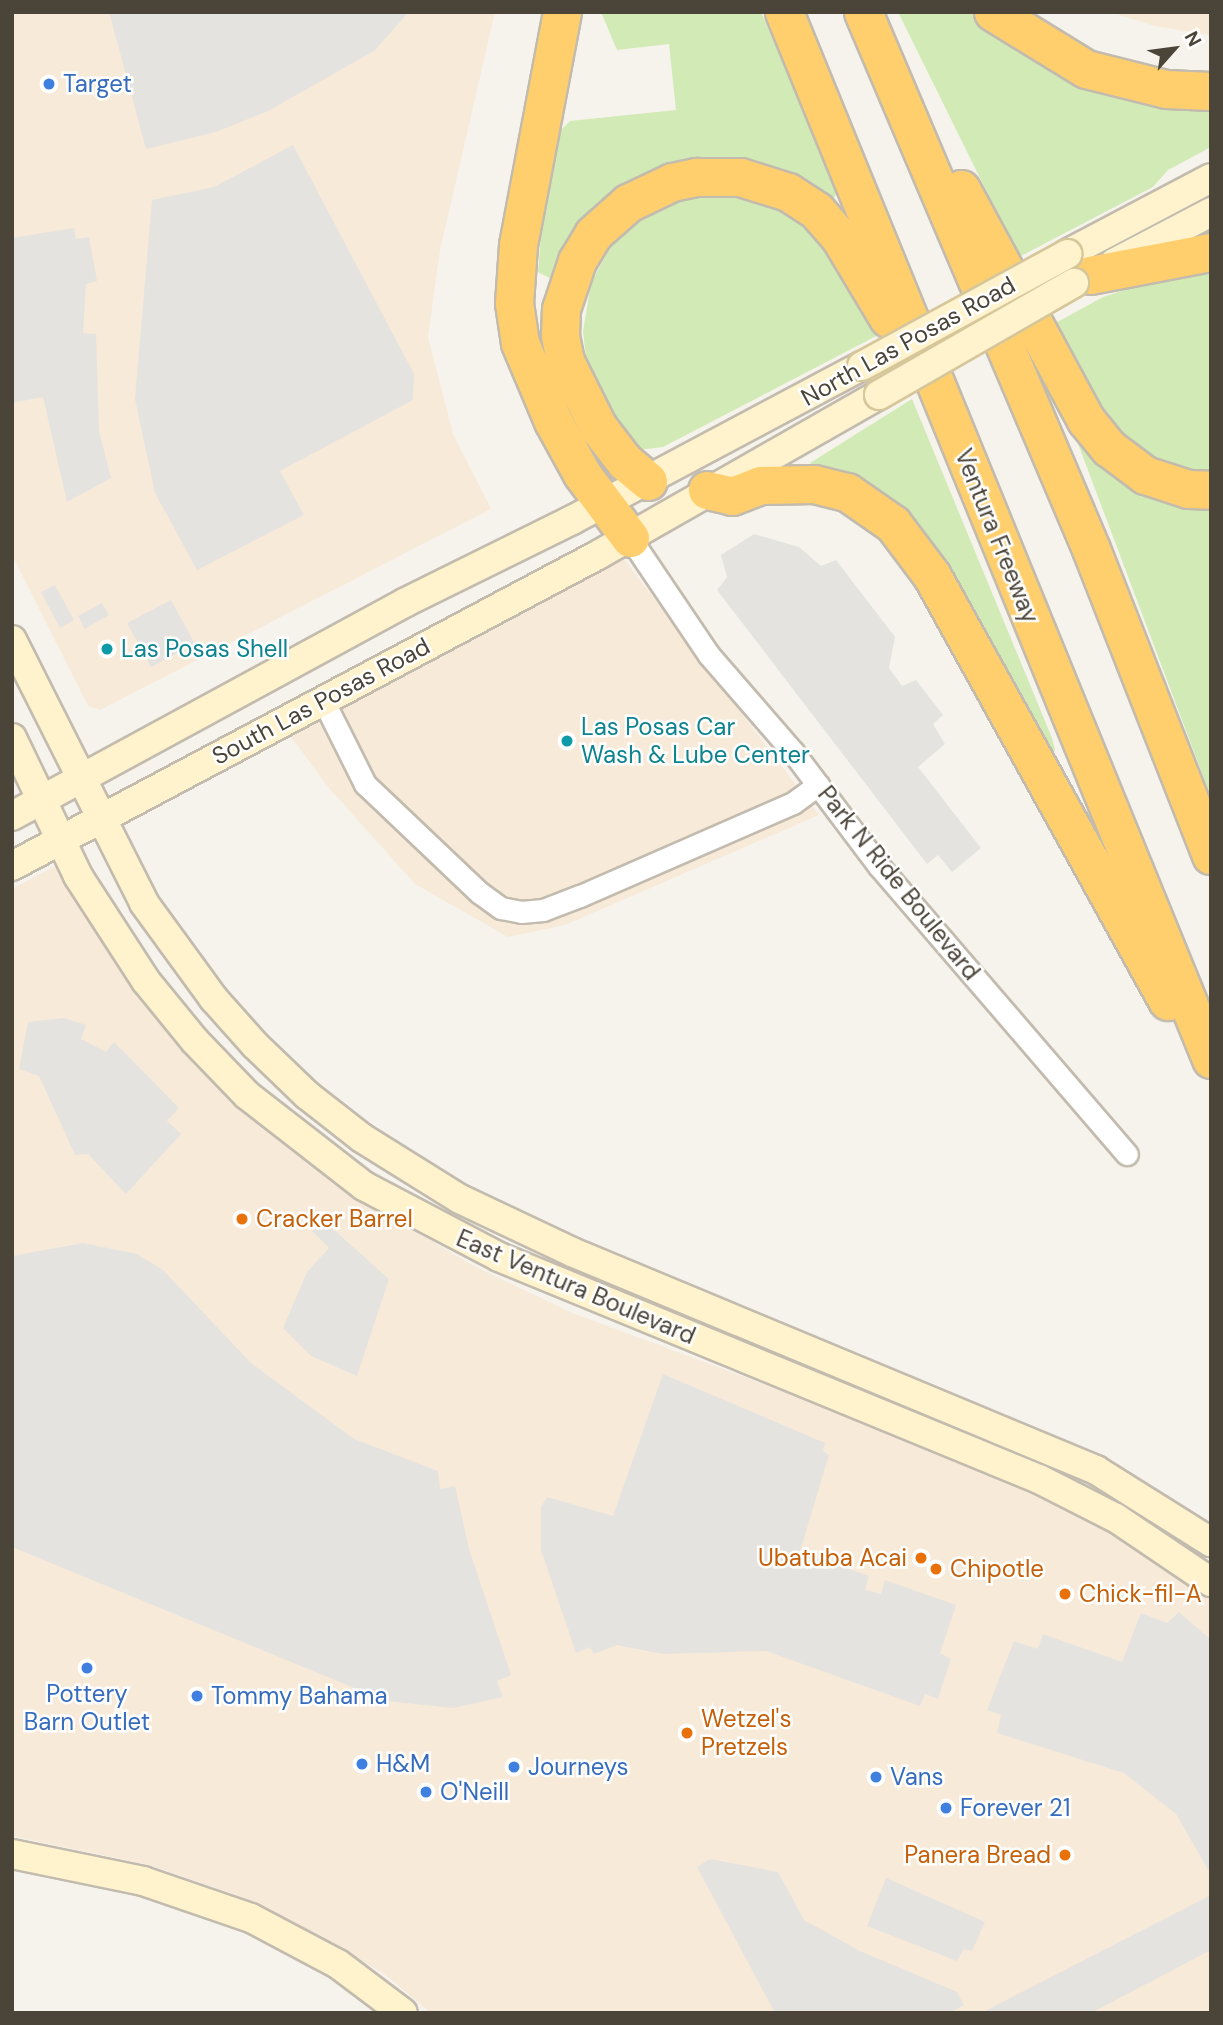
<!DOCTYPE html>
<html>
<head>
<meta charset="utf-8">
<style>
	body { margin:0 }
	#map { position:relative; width:1223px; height:2025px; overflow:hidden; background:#f6f3ec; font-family:"DM Sans",sans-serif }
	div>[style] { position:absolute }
	.commercial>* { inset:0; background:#f7ead8 }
	.green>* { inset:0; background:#d2eab5 }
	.parking>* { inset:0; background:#e5e3e0 }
	.roads { filter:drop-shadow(2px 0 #c2bbae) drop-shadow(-2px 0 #c2bbae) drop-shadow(0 2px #c2bbae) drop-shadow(0 -2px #c2bbae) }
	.street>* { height:21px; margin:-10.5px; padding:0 10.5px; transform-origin:10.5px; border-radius:10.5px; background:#fff }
	.secondary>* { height:28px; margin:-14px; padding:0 14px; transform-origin:14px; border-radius:14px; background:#fff3cd }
	.highway>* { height:37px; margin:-18.5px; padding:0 18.5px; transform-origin:18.5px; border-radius:18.5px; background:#ffcf6e }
	.bridges { filter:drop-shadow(2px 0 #d6c79b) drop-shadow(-2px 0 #d6c79b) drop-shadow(0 2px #d6c79b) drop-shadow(0 -2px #d6c79b) }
	.secondary-bridge>* { height:28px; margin:-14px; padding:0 14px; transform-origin:14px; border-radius:14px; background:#fff3cd }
	.dots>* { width:19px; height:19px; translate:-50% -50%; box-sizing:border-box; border:4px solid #fff; border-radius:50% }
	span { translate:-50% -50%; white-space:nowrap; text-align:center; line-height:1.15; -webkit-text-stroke:5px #fff; paint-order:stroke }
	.shop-label { font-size:24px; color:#366cbe }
	.left { translate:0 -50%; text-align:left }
	.street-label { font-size:24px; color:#4b4439 }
	.culture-label { font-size:24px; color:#0d838f }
	.food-label { font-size:24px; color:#c56008 }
	.right { translate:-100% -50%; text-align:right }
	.frame { position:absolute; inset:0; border:14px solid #4b4439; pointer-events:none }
	.north { position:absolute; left:1139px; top:14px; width:70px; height:70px; -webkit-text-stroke:5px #fff; paint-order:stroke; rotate:62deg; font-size:19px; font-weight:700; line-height:28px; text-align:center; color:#4b4439 }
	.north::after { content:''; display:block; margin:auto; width:24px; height:32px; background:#4b4439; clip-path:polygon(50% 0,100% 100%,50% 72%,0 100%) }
</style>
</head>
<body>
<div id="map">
	<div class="commercial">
		<div style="clip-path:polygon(12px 12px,495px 12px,440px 250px,428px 337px,453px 434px,491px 509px,100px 710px,88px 706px,12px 555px)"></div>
		<div style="clip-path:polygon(1110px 12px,1211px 12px,1211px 35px,1154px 26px)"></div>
		<div style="clip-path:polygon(624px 559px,819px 815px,565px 925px,508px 937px,415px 884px,328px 787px,289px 734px)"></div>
		<div style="clip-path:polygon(59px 864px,110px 952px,219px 1080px,346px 1190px,472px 1265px,570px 1312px,970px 1461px,1076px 1508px,1211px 1598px,1211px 2013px,431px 2013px,383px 1973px,252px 1901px,153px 1866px,12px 1836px,12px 889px)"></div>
	</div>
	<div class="green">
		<div style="clip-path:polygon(601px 12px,761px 12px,838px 191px,834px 198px,821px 203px,697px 168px,561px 284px,538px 272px,543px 212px,557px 134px,570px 121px,676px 110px,669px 44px,617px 50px)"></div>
		<div style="clip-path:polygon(898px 12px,976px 12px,1211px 103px,1211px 147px,1168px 170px,1153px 187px,1019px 257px)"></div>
		<div style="clip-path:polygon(719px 193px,762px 197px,822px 234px,882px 333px,663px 447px,639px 450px,624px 440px,587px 366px,583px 332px,591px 283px,611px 246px,645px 216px,680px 198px)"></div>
		<div style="clip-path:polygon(1211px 269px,1211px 475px,1162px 465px,1117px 434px,1097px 409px,1052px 325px,1103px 297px,1175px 274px)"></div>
		<div style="clip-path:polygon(912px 399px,1052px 738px,1055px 750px,1050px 758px,962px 608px,810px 463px)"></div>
		<div style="clip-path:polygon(1087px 435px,1211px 499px,1211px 797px,1077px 441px)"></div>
	</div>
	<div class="parking">
		<div style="clip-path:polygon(109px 12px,409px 12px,374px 51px,268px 111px,216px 132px,146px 149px)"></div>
		<div style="clip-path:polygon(293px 145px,414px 374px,413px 400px,280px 471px,304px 515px,197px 570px,155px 493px,135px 399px,152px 200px,214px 187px)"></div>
		<div style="clip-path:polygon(74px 228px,76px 239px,89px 237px,97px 281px,86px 284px,83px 333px,96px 334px,99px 431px,111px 478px,67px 502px,43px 397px,12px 403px,12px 238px)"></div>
		<div style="clip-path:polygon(754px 534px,799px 547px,821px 566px,836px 560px,895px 637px,889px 668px,902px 686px,916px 680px,943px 715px,933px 724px,945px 744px,918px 767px,981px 848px,952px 872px,938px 855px,927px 864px,717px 590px,727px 577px,721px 555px)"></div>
		<div style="clip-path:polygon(55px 585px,74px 620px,60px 628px,41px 592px)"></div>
		<div style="clip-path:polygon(171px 600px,195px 644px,151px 667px,127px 623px)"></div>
		<div style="clip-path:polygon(102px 603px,109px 615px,85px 629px,78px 616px)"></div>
		<div style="clip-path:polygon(64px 1018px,86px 1025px,81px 1039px,106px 1052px,114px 1042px,179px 1108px,167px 1121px,181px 1134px,126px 1194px,88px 1154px,75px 1155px,39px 1076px,19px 1069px,28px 1022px)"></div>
		<div style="clip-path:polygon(323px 1220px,389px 1279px,357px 1376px,311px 1356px,283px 1328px,307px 1272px,329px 1248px,312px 1231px)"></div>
		<div style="clip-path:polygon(83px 1243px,137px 1254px,163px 1270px,251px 1363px,354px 1439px,438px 1471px,440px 1489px,455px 1486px,469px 1549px,511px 1675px,497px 1681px,503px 1697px,453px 1708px,386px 1701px,12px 1547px,12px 1256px)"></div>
		<div style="clip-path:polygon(663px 1374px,825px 1443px,823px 1451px,829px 1455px,796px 1565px,808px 1570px,812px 1556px,869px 1576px,865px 1590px,881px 1594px,885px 1580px,956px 1605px,940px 1653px,951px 1659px,938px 1699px,925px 1694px,920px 1706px,766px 1651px,663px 1654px,617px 1645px,594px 1654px,590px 1647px,576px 1653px,541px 1550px,541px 1507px,547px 1497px,613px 1516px)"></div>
		<div style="clip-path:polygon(1179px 1612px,1211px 1640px,1211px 1875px,1176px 1814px,1124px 1773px,997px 1733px,1001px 1715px,987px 1710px,1014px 1641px,1038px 1649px,1043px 1634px,1122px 1662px,1141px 1613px,1167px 1623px)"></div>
		<div style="clip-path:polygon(710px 1859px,778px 1872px,804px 1920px,860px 1951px,957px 1992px,964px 2005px,949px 2013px,775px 2013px,697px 1867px)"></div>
		<div style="clip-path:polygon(886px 1878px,985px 1922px,972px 1951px,964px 1949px,957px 1961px,867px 1926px)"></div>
		<div style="clip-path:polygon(1211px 1895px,1211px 1950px,1091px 2013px,981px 2013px)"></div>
	</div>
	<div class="roads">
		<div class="street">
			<div style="left:630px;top:538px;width:141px;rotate:56deg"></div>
			<div style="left:709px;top:655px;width:128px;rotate:49.1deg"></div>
			<div style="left:793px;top:752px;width:143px;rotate:53deg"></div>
			<div style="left:879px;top:866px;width:380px;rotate:49.3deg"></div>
			<div style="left:323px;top:700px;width:94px;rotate:63.4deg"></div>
			<div style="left:365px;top:784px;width:158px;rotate:43.5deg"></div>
			<div style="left:480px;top:893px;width:26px;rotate:36deg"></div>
			<div style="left:501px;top:908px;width:20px;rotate:11deg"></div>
			<div style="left:521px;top:912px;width:22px;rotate:-5deg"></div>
			<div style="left:543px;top:910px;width:40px;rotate:-21deg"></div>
			<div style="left:580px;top:896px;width:232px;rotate:-23.6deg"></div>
			<div style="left:793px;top:803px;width:31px;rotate:-36deg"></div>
		</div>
		<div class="secondary">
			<div style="left:1067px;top:254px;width:163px;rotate:-27.8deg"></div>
			<div style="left:1114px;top:263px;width:110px;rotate:-27.7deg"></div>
			<div style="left:12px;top:640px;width:294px;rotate:63.3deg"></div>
			<div style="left:144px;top:903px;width:119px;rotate:53.9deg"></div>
			<div style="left:214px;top:999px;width:62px;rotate:48.3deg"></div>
			<div style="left:255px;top:1045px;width:72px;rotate:43.9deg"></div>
			<div style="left:307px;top:1095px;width:70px;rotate:38deg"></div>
			<div style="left:362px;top:1138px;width:115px;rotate:31.9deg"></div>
			<div style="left:460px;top:1199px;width:124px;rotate:25.3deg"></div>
			<div style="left:572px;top:1252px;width:568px;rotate:22.59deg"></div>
			<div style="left:1096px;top:1470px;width:136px;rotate:32.1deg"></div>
			<div style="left:12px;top:738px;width:153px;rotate:64.4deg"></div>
			<div style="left:78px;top:876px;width:125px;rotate:57.1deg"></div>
			<div style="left:146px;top:981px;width:77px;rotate:50.8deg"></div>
			<div style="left:195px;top:1041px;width:75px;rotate:46.1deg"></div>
			<div style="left:247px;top:1095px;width:148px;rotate:37.9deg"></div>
			<div style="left:364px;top:1186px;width:153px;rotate:27.7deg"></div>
			<div style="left:499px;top:1257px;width:584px;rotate:22.35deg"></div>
			<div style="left:1039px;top:1479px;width:86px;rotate:26.9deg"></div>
			<div style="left:1116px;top:1518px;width:115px;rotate:34deg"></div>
			<div style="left:12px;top:816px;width:448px;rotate:-28.5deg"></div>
			<div style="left:406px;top:602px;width:185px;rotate:-26.3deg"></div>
			<div style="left:572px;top:520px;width:328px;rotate:-28deg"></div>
			<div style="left:12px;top:866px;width:663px;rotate:-27.96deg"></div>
			<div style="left:598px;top:555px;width:323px;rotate:-29.7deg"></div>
			<div style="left:12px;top:1854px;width:134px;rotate:11.6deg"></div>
			<div style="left:143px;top:1881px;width:114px;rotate:18.9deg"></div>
			<div style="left:251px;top:1918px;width:98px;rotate:27.9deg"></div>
			<div style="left:338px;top:1964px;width:81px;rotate:37deg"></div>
		</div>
		<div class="highway">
			<div style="left:562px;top:12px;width:237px;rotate:100.7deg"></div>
			<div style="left:518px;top:245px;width:58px;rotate:93.9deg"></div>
			<div style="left:514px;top:303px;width:40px;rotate:81.5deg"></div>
			<div style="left:520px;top:343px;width:85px;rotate:67.1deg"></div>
			<div style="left:553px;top:421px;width:60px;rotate:61.3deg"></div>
			<div style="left:582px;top:474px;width:80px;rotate:53.1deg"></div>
			<div style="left:784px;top:12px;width:1131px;rotate:67.81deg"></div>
			<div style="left:863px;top:12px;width:583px;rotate:66.99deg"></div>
			<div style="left:1091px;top:549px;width:329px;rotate:68.6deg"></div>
			<div style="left:993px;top:12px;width:109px;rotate:31.5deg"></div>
			<div style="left:1086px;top:69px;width:82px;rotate:14deg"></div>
			<div style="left:1166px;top:89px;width:45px;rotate:2.5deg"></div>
			<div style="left:961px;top:189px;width:263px;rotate:61.6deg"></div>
			<div style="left:1086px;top:420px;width:36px;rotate:51deg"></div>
			<div style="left:1109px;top:448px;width:45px;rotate:36.9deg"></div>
			<div style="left:1145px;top:475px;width:45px;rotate:18deg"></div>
			<div style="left:1188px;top:489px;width:23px;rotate:2deg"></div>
			<div style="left:1090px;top:275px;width:123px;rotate:-10.8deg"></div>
			<div style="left:648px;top:481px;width:30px;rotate:-140deg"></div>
			<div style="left:625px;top:462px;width:44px;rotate:-127.6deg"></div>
			<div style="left:598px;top:427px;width:74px;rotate:-116.6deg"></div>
			<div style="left:565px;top:361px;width:25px;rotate:-101deg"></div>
			<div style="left:560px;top:336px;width:27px;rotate:-88deg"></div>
			<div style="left:561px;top:309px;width:51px;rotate:-71.6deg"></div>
			<div style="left:577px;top:261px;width:31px;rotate:-59deg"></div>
			<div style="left:593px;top:234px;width:47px;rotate:-41.5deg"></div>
			<div style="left:628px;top:203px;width:49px;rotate:-25.5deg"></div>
			<div style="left:672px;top:182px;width:25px;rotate:-12deg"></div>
			<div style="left:696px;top:177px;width:44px"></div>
			<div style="left:740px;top:177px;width:50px;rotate:17.4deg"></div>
			<div style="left:788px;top:192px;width:33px;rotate:33deg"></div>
			<div style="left:816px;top:210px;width:35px;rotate:49deg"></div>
			<div style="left:839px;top:236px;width:96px;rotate:59.1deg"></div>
			<div style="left:707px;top:490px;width:26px;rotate:13deg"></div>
			<div style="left:732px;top:496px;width:30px;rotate:-21deg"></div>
			<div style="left:760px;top:485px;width:54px;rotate:-1.1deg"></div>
			<div style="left:814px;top:484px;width:34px;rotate:14deg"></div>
			<div style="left:847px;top:492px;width:56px;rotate:34.8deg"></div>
			<div style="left:893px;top:524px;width:65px;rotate:53.1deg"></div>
			<div style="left:932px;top:576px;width:486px;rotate:61deg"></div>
		</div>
	</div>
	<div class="bridges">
		<div class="secondary-bridge">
			<div style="left:862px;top:366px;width:234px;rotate:-28.6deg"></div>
			<div style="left:879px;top:395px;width:225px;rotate:-29.9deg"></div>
		</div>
	</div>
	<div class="dots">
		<div style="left:49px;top:84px;background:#3f7fe0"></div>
		<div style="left:107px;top:649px;background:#0f9aa8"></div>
		<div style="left:567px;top:741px;background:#0f9aa8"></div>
		<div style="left:242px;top:1219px;background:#e8710a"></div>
		<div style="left:921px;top:1558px;background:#e8710a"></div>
		<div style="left:936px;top:1569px;background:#e8710a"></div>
		<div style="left:1065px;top:1594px;background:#e8710a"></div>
		<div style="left:87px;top:1668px;background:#3f7fe0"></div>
		<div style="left:197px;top:1696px;background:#3f7fe0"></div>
		<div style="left:687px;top:1733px;background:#e8710a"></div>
		<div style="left:362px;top:1764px;background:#3f7fe0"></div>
		<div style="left:514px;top:1767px;background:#3f7fe0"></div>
		<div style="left:876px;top:1777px;background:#3f7fe0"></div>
		<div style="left:426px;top:1792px;background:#3f7fe0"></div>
		<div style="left:946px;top:1808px;background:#3f7fe0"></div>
		<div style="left:1065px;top:1855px;background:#e8710a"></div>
	</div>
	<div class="shop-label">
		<span class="left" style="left:63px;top:84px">Target</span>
		<span style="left:87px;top:1708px">Pottery<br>Barn Outlet</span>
		<span class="left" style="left:211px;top:1696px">Tommy Bahama</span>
		<span class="left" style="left:376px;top:1764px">H&amp;M</span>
		<span class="left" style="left:528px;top:1767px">Journeys</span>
		<span class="left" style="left:890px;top:1777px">Vans</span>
		<span class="left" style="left:440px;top:1792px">O'Neill</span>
		<span class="left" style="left:960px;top:1808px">Forever 21</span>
	</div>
	<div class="street-label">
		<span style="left:908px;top:341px;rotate:-29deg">North Las Posas Road</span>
		<span style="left:997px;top:536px;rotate:68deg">Ventura Freeway</span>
		<span style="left:321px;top:701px;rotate:-28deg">South Las Posas Road</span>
		<span style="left:899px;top:883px;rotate:51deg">Park N Ride Boulevard</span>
		<span style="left:576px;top:1287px;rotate:23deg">East Ventura Boulevard</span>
	</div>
	<div class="culture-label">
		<span class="left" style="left:121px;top:649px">Las Posas Shell</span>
		<span class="left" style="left:581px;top:741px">Las Posas Car<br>Wash &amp; Lube Center</span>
	</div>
	<div class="food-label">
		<span class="left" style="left:256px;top:1219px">Cracker Barrel</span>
		<span class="right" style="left:907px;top:1558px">Ubatuba Acai</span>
		<span class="left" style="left:950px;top:1569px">Chipotle</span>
		<span class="left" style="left:1079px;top:1594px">Chick-fil-A</span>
		<span class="left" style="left:701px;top:1733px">Wetzel's<br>Pretzels</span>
		<span class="right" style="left:1051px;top:1855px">Panera Bread</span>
	</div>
	<div class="frame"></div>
	<div class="north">N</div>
</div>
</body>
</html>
